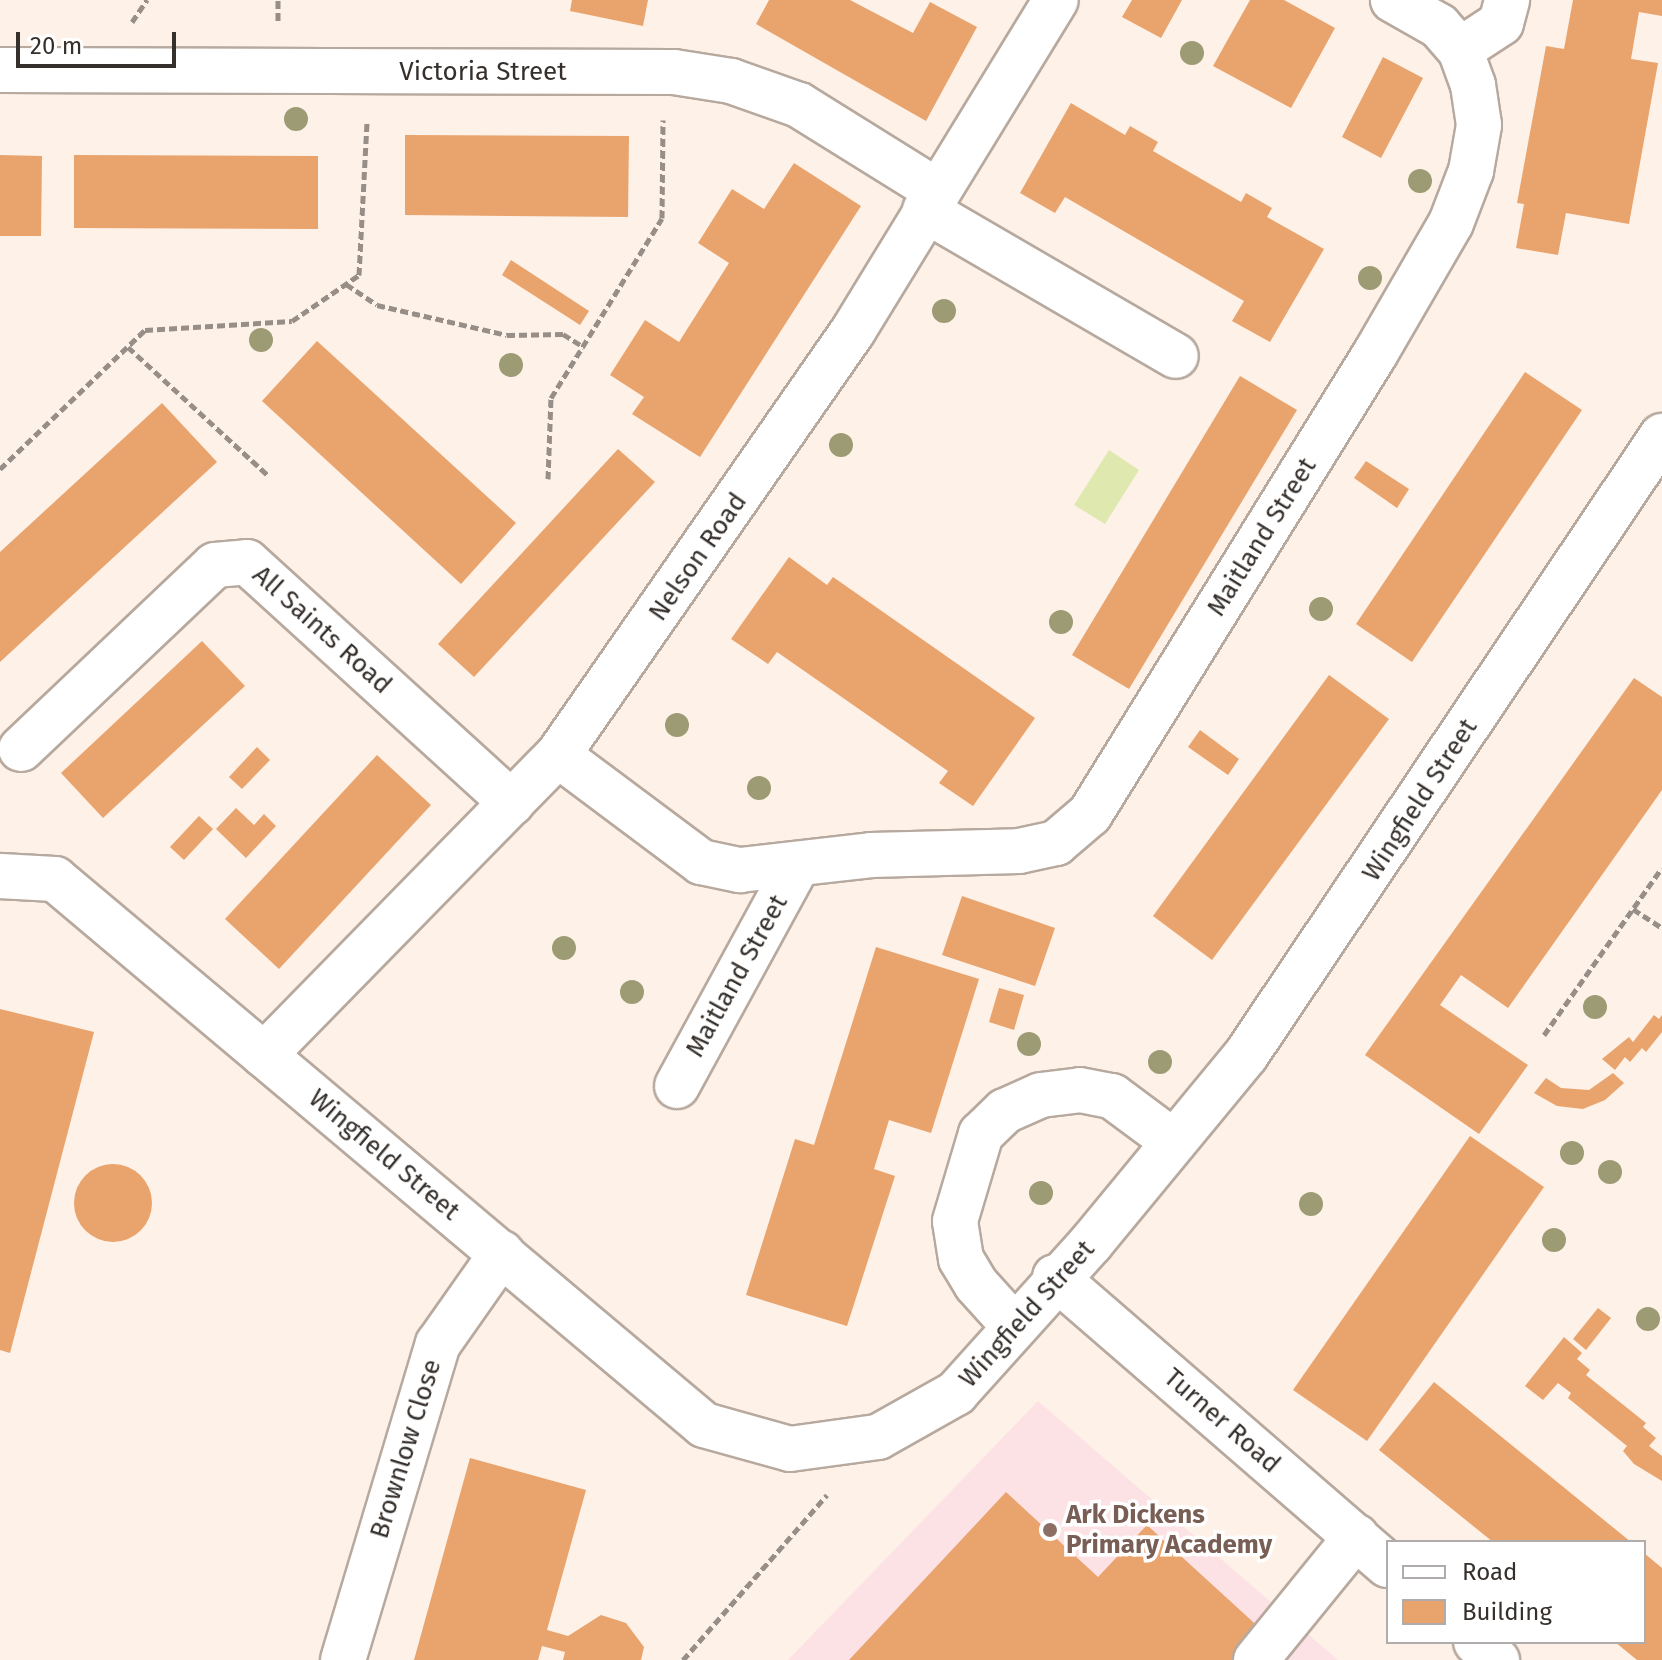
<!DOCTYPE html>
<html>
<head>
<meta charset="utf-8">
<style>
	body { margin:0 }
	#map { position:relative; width:1662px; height:1660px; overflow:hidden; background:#fef1e8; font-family:"Fira Sans",sans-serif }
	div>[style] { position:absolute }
	.education>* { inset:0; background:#fde2e5 }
	.green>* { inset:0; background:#dfe8ae }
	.building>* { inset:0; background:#e9a36c }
	.round { border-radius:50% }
	.path>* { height:5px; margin-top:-2.5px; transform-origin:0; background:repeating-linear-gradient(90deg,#978e87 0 8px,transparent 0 12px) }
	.roads { filter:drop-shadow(2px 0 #b7a99e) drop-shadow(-2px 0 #b7a99e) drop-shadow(0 2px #b7a99e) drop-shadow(0 -2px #b7a99e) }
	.minor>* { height:44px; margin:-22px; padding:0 22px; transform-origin:22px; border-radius:22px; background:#fff }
	.trees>* { width:24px; height:24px; margin:-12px; border-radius:50%; background:#9d9b74 }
	.dots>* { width:22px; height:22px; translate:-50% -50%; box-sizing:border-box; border:4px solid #fff; border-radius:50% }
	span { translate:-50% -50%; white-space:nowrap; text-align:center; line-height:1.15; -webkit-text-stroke:7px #fff; paint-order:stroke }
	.street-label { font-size:26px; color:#36302c }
	.education-label { font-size:26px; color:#785e54; font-weight:700 }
	.left { translate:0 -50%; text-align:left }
	.legend { position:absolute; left:1386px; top:1540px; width:260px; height:104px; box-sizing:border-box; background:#fff; border:2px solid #afacab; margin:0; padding:10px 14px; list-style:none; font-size:24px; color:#36302c }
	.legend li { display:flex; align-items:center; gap:16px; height:40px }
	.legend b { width:40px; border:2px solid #afacab }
	.scale { position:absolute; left:16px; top:32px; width:160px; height:36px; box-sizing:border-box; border:4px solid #36302c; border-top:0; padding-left:10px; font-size:24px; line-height:28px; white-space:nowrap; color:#36302c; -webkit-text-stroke:6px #fff; paint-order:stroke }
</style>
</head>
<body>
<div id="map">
	<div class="education">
		<div style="clip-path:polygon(1038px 1401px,1338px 1660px,788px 1660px)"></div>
	</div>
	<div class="green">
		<div style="clip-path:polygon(1109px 450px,1139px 470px,1105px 524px,1074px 505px)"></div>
	</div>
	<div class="building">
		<div style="clip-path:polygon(572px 0,648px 0,643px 26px,570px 11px)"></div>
		<div style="clip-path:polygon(769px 0,850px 0,913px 33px,930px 2px,977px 27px,926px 121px,756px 24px)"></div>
		<div style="clip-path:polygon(1132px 0,1182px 0,1161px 38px,1122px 17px)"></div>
		<div style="clip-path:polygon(1250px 0,1284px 0,1335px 28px,1291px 108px,1213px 66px)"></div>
		<div style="clip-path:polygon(1573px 0,1662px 0,1662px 16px,1639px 12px,1631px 59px,1658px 63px,1629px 224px,1566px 213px,1558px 255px,1516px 248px,1524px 204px,1517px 203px,1546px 46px,1564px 49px)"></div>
		<div style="clip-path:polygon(1383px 57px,1423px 78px,1381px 158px,1342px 137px)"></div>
		<div style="clip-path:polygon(1071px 103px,1125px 135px,1130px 126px,1158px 142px,1153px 151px,1241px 202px,1246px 193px,1272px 208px,1267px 217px,1324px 249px,1270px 342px,1232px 321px,1244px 301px,1065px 197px,1055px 213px,1020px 193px)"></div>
		<div style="clip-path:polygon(405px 135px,629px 136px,628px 217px,405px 215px)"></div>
		<div style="clip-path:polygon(0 155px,42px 156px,41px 236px,0 236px)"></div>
		<div style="clip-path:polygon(74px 155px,318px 156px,318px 229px,74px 228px)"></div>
		<div style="clip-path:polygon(794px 163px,861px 206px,700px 457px,632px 414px,644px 397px,610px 375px,645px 320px,679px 342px,729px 263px,698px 243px,732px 189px,764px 209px)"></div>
		<div style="clip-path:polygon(511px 260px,589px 311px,580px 325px,502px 275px)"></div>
		<div style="clip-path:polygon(317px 341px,516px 523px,461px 584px,262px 401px)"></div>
		<div style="clip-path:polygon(1525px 372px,1582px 410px,1412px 662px,1356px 624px)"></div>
		<div style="clip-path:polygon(1240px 376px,1297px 410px,1129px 689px,1072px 655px)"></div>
		<div style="clip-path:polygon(162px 403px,217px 462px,0 662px,0 552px)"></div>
		<div style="clip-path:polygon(618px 449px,655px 482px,474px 677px,438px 644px)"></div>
		<div style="clip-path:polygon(1366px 461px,1409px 489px,1397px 508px,1354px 478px)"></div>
		<div style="clip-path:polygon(789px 557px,827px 585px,833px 577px,1035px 718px,973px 806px,939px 783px,948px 771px,777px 652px,768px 664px,731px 639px)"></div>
		<div style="clip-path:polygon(202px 641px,245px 686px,103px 818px,61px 773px)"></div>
		<div style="clip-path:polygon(1329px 675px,1389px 719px,1212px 960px,1153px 916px)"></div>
		<div style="clip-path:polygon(1634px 678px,1662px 697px,1662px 790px,1508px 1008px,1461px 975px,1440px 1005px,1528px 1065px,1479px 1134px,1365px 1055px)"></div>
		<div style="clip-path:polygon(1200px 730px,1239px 759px,1228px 775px,1188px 747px)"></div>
		<div style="clip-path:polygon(257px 747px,270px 760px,242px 789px,229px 777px)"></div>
		<div style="clip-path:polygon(377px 755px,431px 805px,279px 969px,225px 919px)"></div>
		<div style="clip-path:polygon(236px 808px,254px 825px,264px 814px,276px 826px,246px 858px,216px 829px)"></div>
		<div style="clip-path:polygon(199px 816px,213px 829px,184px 860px,170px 847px)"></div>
		<div style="clip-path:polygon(962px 896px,1055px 928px,1035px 986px,942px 955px)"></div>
		<div style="clip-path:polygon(876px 947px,979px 979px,931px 1133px,889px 1120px,874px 1169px,895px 1176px,847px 1326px,746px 1295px,795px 1139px,814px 1145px)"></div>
		<div style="clip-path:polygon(999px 988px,1024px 995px,1014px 1030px,989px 1022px)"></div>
		<div style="clip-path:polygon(0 1009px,94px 1032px,10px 1353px,0 1350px)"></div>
		<div style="clip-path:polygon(1654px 1015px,1659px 1019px,1662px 1015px,1662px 1032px,1646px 1052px,1642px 1048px,1630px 1062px,1625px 1057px,1615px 1070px,1602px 1059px,1629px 1037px,1633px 1042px)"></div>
		<div style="clip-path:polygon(1613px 1073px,1624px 1083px,1605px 1100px,1583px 1109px,1557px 1106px,1534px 1093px,1546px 1078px,1561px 1088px,1589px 1090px)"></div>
		<div style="clip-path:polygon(1470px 1136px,1544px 1187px,1367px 1441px,1293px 1390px)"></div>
		<div class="round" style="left:74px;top:1164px;width:78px;height:78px"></div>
		<div style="clip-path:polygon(1598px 1308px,1611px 1318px,1586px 1350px,1573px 1339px)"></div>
		<div style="clip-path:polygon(1564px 1337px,1582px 1353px,1577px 1359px,1590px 1370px,1586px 1375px,1646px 1423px,1643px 1427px,1656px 1438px,1649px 1446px,1662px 1456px,1662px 1481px,1634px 1464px,1623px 1451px,1627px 1446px,1568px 1398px,1571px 1393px,1558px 1383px,1543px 1400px,1525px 1386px)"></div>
		<div style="clip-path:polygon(1434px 1382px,1631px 1542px,1493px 1542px,1379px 1450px)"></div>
		<div style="clip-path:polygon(470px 1458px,586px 1490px,547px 1630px,568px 1636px,601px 1615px,626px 1623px,644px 1647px,641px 1660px,563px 1660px,565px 1652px,542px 1646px,538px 1660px,414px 1660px)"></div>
		<div style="clip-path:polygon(1006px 1492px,1098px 1577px,1147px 1525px,1264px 1632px,1238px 1660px,849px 1660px)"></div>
		<div style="clip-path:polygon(1644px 1553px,1662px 1568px,1662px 1660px,1637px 1660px,1615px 1642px,1644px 1642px)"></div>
	</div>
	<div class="path">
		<div style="left:278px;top:21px;width:21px;rotate:-90deg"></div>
		<div style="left:132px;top:22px;width:27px;rotate:-56deg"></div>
		<div style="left:346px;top:284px;width:37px;rotate:34deg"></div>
		<div style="left:377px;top:305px;width:133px;rotate:13deg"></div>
		<div style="left:507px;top:335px;width:56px;rotate:-1deg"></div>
		<div style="left:563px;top:334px;width:25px;rotate:32deg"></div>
		<div style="left:128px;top:347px;width:191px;rotate:42.5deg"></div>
		<div style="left:0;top:469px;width:201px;rotate:-43.8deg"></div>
		<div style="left:145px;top:330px;width:147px;rotate:-3.5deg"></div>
		<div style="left:292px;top:321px;width:81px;rotate:-34.5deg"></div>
		<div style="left:359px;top:275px;width:154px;rotate:-87deg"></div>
		<div style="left:548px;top:479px;width:81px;rotate:-87.9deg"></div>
		<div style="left:551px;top:398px;width:211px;rotate:-58.3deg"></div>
		<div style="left:662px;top:218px;width:98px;rotate:-89.4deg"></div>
		<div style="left:1633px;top:909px;width:35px;rotate:33deg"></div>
		<div style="left:1544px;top:1035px;width:204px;rotate:-54.8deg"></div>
		<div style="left:683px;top:1660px;width:219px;rotate:-48.9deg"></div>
	</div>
	<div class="roads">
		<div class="minor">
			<div style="left:1460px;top:50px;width:49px;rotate:-33.4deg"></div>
			<div style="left:1501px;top:23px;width:24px;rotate:-75deg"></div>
			<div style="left:0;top:70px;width:674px;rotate:0.17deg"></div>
			<div style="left:674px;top:72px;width:58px;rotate:9deg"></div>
			<div style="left:731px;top:81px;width:72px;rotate:19.4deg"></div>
			<div style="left:799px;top:105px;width:163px;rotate:31.9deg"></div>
			<div style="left:925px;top:210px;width:290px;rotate:30.2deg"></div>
			<div style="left:21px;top:749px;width:267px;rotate:-43.5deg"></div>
			<div style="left:215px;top:565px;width:32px;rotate:-5deg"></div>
			<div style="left:247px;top:562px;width:358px;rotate:42.3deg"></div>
			<div style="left:558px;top:755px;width:179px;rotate:36.8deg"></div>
			<div style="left:701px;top:862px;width:40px;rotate:12deg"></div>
			<div style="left:740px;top:870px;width:132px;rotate:-6.5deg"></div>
			<div style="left:871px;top:855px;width:148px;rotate:-1.5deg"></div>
			<div style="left:1019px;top:851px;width:38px;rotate:-12deg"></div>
			<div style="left:1056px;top:843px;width:45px;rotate:-40.5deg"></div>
			<div style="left:1090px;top:814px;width:541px;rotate:-58.22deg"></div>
			<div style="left:1375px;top:354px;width:151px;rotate:-59.9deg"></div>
			<div style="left:1451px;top:223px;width:56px;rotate:-69deg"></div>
			<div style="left:1471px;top:171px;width:47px;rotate:-80.1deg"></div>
			<div style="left:1479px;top:125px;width:40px;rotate:-98.5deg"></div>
			<div style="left:1473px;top:85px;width:37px;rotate:-110deg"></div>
			<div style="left:1460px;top:50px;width:32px;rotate:-131deg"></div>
			<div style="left:1439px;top:26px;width:53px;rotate:-150.5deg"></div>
			<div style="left:0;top:876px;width:55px;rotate:3.1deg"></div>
			<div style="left:55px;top:879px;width:848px;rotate:40.07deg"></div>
			<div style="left:704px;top:1425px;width:89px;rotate:15.6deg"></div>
			<div style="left:790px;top:1449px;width:89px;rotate:-7.8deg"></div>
			<div style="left:878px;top:1437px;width:90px;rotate:-29.4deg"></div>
			<div style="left:956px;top:1393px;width:202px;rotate:-48deg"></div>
			<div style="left:1091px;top:1243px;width:244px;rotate:-50.5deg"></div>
			<div style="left:1246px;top:1055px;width:746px;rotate:-56.1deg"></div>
			<div style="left:264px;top:1055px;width:420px;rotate:-45.6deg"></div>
			<div style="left:558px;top:755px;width:517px;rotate:-55.17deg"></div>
			<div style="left:853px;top:331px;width:388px;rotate:-58.5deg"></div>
			<div style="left:677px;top:1086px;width:251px;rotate:-61.4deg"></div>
			<div style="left:1055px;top:1277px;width:440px;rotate:40.9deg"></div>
			<div style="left:1013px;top:1325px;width:55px;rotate:-132.1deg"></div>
			<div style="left:976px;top:1284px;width:29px;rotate:-121deg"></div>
			<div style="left:961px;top:1259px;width:38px;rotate:-99deg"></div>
			<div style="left:955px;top:1221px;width:91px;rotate:-73.4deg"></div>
			<div style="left:981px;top:1134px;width:33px;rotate:-44deg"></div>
			<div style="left:1005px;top:1111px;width:39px;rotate:-24deg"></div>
			<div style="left:1041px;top:1095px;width:39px;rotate:-7deg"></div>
			<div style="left:1080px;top:1090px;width:33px;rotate:11deg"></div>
			<div style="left:1112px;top:1096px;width:77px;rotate:36.6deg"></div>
			<div style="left:1476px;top:1642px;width:28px;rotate:41deg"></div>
			<div style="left:343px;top:1660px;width:330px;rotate:-73.3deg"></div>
			<div style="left:438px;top:1344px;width:111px;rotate:-54.9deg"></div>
			<div style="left:1256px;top:1660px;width:159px;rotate:-50.9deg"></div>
		</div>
	</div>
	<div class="trees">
		<div style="left:1192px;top:53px"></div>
		<div style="left:296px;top:119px"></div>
		<div style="left:1420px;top:181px"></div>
		<div style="left:1370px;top:278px"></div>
		<div style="left:944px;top:311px"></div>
		<div style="left:261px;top:340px"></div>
		<div style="left:511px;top:365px"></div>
		<div style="left:841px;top:445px"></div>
		<div style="left:1321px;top:609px"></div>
		<div style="left:1061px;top:622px"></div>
		<div style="left:677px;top:725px"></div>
		<div style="left:759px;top:788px"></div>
		<div style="left:564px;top:948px"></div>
		<div style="left:632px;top:992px"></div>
		<div style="left:1595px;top:1007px"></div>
		<div style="left:1029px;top:1044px"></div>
		<div style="left:1160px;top:1062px"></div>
		<div style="left:1572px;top:1153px"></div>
		<div style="left:1610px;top:1172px"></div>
		<div style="left:1041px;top:1193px"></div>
		<div style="left:1311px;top:1204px"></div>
		<div style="left:1554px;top:1240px"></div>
		<div style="left:1648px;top:1319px"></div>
	</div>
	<div class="dots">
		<div style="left:1050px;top:1530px;background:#8d6e63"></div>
	</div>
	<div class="street-label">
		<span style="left:483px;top:72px">Victoria Street</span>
		<span style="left:1262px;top:537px;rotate:-58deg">Maitland Street</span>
		<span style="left:698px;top:557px;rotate:-55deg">Nelson Road</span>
		<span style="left:322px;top:630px;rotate:42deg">All Saints Road</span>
		<span style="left:1420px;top:800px;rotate:-57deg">Wingfield Street</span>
		<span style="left:737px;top:976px;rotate:-61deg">Maitland Street</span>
		<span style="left:384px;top:1155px;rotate:40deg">Wingfield Street</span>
		<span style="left:1027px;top:1314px;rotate:-48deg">Wingfield Street</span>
		<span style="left:1222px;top:1421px;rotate:41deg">Turner Road</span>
		<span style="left:406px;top:1449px;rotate:-73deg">Brownlow Close</span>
	</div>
	<div class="education-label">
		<span class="left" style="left:1066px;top:1530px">Ark Dickens<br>Primary Academy</span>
	</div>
	<ul class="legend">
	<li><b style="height:10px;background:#fff"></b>Road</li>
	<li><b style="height:22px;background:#e9a36c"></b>Building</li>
	</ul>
	<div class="scale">20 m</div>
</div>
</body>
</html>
